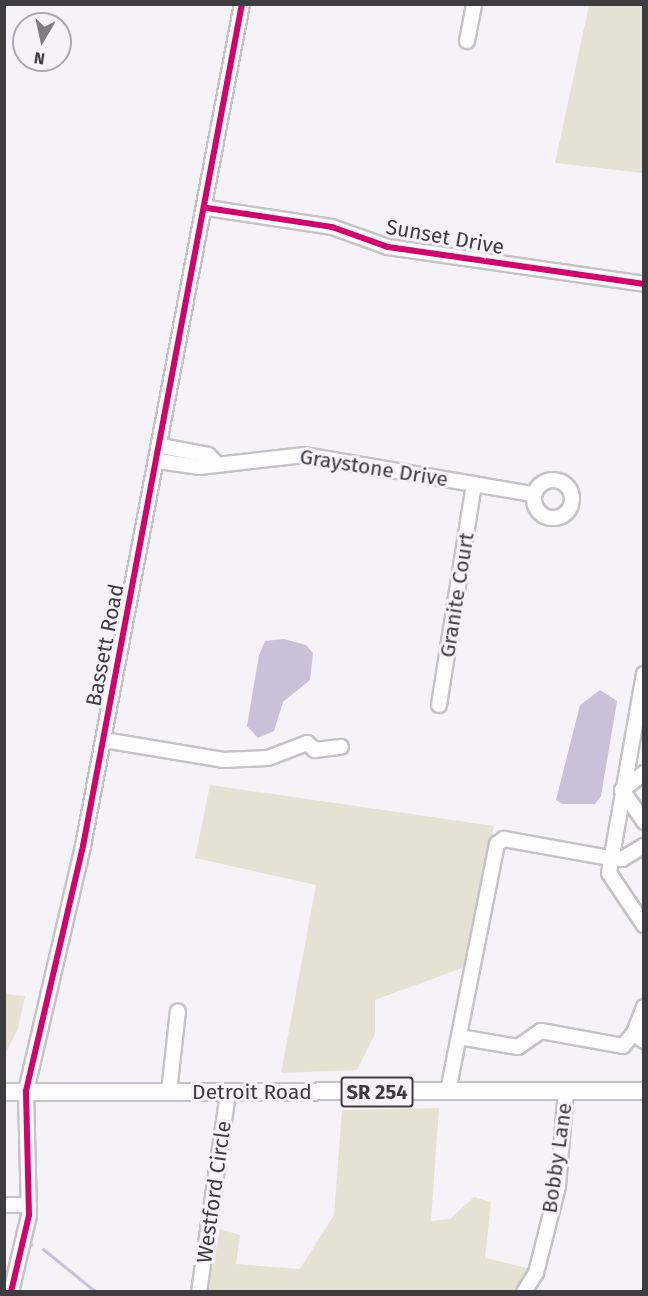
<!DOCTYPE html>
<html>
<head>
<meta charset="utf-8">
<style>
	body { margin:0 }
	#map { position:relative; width:648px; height:1296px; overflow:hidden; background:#f5f3f8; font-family:"Fira Sans",sans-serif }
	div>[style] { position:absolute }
	.green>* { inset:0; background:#e5e2d4 }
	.water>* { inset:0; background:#cac0d7 }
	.stream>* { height:3px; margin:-1.5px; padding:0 1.5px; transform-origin:1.5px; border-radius:1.5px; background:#cac0d7 }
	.roads { filter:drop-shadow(2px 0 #c4c3c6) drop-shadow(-2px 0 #c4c3c6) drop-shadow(0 2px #c4c3c6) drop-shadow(0 -2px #c4c3c6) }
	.minor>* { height:14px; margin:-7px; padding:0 7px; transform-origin:7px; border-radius:7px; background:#fefdfe }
	.minor>.ring { margin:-7px; padding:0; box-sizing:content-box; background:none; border:14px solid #fefdfe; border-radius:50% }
	.major>* { height:16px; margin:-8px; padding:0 8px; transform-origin:8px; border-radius:8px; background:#fefdfe }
	.cycleway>* { height:6px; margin:-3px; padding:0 3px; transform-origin:3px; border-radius:3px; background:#d6006c }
	span { translate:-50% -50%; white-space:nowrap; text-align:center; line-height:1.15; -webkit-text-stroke:6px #f5f2f9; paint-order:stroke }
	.shield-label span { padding:2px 4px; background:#f5f2f9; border:2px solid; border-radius:4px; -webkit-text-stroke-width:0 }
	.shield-label { font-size:20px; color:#3d3c3e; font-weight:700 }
	.street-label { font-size:21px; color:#3d3c3e }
	.frame { position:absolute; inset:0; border:6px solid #3d3c3e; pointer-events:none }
	.north { position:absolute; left:12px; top:12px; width:60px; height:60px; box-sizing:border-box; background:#f5f2f9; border:2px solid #aba9ae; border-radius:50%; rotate:189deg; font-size:16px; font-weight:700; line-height:24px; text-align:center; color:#3d3c3e }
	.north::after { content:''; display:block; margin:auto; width:21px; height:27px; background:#7d7c7f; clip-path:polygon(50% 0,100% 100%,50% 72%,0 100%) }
</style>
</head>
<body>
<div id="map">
	<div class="green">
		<div style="clip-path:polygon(589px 5px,643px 5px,643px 173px,555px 163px)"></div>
		<div style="clip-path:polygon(210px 785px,494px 826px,465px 967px,375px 1000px,375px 1034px,357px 1070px,281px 1073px,316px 885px,195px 858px)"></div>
		<div style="clip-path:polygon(5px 994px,25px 996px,18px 1029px,5px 1054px)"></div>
		<div style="clip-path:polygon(439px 1108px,431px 1221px,450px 1219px,474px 1197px,491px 1202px,485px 1258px,532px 1269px,514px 1291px,208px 1291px,220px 1229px,240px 1235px,236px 1264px,300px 1269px,334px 1215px,342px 1110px)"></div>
	</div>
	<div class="water">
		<div style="clip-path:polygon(284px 639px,306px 645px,313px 653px,310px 680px,283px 702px,274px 731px,258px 738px,247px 726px,259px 655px,265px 641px)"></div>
		<div style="clip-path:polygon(600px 690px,617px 701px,601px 796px,595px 804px,562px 804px,556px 800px,580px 705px)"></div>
	</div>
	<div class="stream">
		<div style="left:31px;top:1244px;width:1px;rotate:45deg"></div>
		<div style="left:43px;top:1249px;width:68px;rotate:39.1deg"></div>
	</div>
	<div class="roads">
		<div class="minor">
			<div style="left:467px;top:41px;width:38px;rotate:-79deg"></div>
			<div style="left:207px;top:208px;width:126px;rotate:8.6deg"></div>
			<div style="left:332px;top:227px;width:59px;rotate:19.7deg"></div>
			<div style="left:388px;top:247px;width:259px;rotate:8.2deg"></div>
			<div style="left:161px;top:446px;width:48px;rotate:10.8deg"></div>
			<div style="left:208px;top:455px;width:10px;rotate:45deg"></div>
			<div style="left:158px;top:461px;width:41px;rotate:8.3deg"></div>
			<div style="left:199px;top:467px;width:106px;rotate:-6.5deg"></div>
			<div style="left:304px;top:455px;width:232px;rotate:9.7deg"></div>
			<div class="ring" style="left:534px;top:480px;width:24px;height:24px"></div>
			<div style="left:644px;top:674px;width:202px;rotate:100deg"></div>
			<div style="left:609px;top:873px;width:63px;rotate:56.1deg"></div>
			<div style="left:439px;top:705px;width:224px;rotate:-81deg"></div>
			<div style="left:104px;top:740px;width:121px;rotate:9.5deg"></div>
			<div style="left:223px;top:760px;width:45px;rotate:-2.5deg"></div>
			<div style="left:268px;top:758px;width:42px;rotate:-21deg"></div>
			<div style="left:307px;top:743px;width:11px;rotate:41deg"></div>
			<div style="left:315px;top:750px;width:26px;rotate:-7deg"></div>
			<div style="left:644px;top:773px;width:28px;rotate:142deg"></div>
			<div style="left:622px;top:790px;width:39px;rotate:55deg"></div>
			<div style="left:644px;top:1007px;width:28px;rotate:111deg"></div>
			<div style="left:634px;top:1033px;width:13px;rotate:39deg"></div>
			<div style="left:459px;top:1037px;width:60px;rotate:9.6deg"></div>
			<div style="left:518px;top:1047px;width:28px;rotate:-35deg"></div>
			<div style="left:541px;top:1031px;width:83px;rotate:10.4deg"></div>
			<div style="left:623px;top:1046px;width:17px;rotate:-50deg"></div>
			<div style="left:448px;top:1091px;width:252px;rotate:-78.8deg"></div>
			<div style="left:497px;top:844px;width:9px;rotate:-36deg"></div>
			<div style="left:504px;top:839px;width:108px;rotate:10.2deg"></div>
			<div style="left:610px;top:858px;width:12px;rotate:5deg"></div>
			<div style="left:622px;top:859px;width:26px;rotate:-31deg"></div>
			<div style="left:169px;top:1092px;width:81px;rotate:-83.7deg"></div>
			<div style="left:4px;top:1205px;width:25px"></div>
			<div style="left:11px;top:1292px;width:79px;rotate:-76.8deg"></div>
			<div style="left:29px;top:1215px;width:124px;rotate:-91.4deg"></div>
			<div style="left:26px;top:1091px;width:252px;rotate:-76.9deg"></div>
			<div style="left:83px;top:846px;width:857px;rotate:-79.31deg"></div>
			<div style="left:199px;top:1292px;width:202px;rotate:-81.7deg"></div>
			<div style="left:524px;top:1292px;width:22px;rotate:-58deg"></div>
			<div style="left:536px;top:1273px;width:90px;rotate:-75.8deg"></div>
			<div style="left:558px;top:1186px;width:95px;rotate:-85.2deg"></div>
		</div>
		<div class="major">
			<div style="left:4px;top:1092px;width:640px;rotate:-0.09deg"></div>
		</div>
	</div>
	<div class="cycleway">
		<div style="left:207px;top:208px;width:126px;rotate:8.6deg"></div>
		<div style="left:332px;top:227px;width:59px;rotate:19.7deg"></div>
		<div style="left:388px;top:247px;width:259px;rotate:8.2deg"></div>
		<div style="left:11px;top:1292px;width:79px;rotate:-76.8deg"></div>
		<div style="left:29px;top:1215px;width:124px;rotate:-91.4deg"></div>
		<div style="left:26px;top:1091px;width:252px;rotate:-76.9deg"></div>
		<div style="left:83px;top:846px;width:857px;rotate:-79.31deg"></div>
	</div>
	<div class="shield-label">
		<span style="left:377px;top:1092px">SR 254</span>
	</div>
	<div class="street-label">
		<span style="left:445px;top:237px;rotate:10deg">Sunset Drive</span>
		<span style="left:374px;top:468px;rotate:9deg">Graystone Drive</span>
		<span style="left:457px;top:595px;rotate:-81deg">Granite Court</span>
		<span style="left:105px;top:645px;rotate:-79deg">Bassett Road</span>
		<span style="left:252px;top:1092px">Detroit Road</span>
		<span style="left:557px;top:1158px;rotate:-82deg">Bobby Lane</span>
		<span style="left:214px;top:1192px;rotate:-82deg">Westford Circle</span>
	</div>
	<div class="frame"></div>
	<div class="north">N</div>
</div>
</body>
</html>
